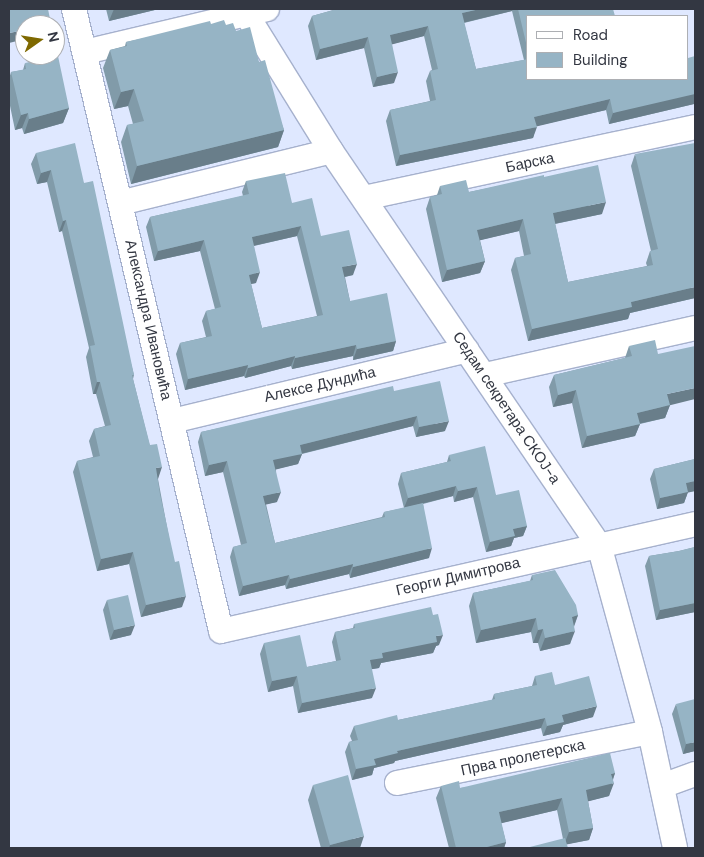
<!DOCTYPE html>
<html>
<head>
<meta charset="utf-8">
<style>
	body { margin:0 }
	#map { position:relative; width:704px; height:857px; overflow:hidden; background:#dfe8ff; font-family:"DM Sans",sans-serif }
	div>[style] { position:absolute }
	.roads { filter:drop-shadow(1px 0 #a6b1cd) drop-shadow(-1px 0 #a6b1cd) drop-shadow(0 1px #a6b1cd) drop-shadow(0 -1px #a6b1cd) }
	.street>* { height:24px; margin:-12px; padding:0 12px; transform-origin:12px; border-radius:12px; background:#fff }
	.wall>* { inset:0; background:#819ba9 }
	.shaded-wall>* { inset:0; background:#697e8a }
	.building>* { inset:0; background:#96b4c5 }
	span { translate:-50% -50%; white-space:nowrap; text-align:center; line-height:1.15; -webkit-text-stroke:4.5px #fff; paint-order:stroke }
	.street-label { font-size:15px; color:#333742 }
	.frame { position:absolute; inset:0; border:10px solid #333742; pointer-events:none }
	.legend { position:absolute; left:526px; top:15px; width:162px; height:65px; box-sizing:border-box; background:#fff; border:1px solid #adafb3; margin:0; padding:6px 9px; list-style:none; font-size:15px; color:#333742 }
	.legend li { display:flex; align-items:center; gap:10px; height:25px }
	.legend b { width:25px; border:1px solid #adafb3 }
	.north { position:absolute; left:15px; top:15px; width:50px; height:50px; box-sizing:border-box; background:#fff; border:1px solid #adafb3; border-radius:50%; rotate:77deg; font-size:14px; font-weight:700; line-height:20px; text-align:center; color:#333742 }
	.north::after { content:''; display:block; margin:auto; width:18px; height:22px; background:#7f6900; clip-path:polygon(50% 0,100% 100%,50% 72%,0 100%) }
</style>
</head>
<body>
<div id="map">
	<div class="roads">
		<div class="street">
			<div style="left:74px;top:9px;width:639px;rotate:76.7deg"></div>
			<div style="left:221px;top:631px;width:486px;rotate:-12.7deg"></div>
			<div style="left:243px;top:9px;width:167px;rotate:58.2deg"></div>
			<div style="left:331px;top:151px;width:477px;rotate:55.8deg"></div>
			<div style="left:599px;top:545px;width:194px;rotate:74.7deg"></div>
			<div style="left:650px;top:732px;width:119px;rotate:77.8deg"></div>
			<div style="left:85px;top:52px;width:187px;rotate:-13.3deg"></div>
			<div style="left:364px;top:198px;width:339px;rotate:-12.1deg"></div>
			<div style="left:120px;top:203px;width:217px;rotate:-13.8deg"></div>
			<div style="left:485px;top:375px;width:215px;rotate:-12.6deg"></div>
			<div style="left:172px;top:421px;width:303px;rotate:-13.5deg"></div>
			<div style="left:397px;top:783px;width:258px;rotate:-11.4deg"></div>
			<div style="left:662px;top:786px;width:35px;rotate:-20deg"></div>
		</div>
	</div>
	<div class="wall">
		<div style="clip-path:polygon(106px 9px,159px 9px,109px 21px)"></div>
		<div style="clip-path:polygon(evenodd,337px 9px,613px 9px,528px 16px,528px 79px,688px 79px,695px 53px,695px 101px,694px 104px,609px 124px,606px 110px,536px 126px,533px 138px,396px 166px,386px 121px,390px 110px,430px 101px,426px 81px,430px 71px,432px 70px,424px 36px,392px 44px,394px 83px,373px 87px,364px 48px,316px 60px,308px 26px,312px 16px,337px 9px,512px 11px,524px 60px,476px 69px,464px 23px,512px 11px)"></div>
		<div style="clip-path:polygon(211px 24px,226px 25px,236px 31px,259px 62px,284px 130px,278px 147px,131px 184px,121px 142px,127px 125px,133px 124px,128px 106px,114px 109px,103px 68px,110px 50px,125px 46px,126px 42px)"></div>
		<div style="clip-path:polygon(25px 63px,69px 108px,63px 123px,24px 134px,22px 128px,15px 130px,9px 101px,9px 79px,11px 72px,23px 70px)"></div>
		<div style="clip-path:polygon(36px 153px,84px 183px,134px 375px,133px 379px,158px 479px,182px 607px,141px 617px,129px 564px,97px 571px,73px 472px,77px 461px,93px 457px,89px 441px,94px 429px,105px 426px,96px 394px,93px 394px,86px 357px,89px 348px,62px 231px,59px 232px,47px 182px,37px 184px,31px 164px)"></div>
		<div style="clip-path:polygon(635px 154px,695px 298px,630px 313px,628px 319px,528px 341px,511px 270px,515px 258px,524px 256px,519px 231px,480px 240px,485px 261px,480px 273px,442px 282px,426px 209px,430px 197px,437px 195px,440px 186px,469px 192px,544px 177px,602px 214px,555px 224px,568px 282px,647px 266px,646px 263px,650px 251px,651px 251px,631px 166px)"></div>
		<div style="clip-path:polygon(evenodd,246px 181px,292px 203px,353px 275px,345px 277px,350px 301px,396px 341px,393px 351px,353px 360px,353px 356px,292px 369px,291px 366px,245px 378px,244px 376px,185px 390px,176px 354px,180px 343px,206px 337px,202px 321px,206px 311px,215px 309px,200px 251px,154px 261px,146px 227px,150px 217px,243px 196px,242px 192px,246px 181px,297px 236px,317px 316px,262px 328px,251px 284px,256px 283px,254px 246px,297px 236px)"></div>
		<div style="clip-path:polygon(629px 346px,670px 405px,665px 418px,640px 424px,635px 436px,582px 448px,572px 403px,553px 407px,549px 387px,554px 375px,625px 358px)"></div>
		<div style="clip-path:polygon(394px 391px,445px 431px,416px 437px,413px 426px,302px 454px,298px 464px,276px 469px,277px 502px,266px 504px,275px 543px,382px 517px,384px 512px,404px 508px,398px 484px,401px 473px,447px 462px,449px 455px,496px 495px,527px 526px,523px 536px,514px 538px,511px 546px,486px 552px,473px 497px,454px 502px,453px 496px,423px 504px,429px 558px,350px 578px,349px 574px,286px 589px,285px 585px,239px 596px,230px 557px,233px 547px,241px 545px,223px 472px,205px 476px,198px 442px,201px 432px)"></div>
		<div style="clip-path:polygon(695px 459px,695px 491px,688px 492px,684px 503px,657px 509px,650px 479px,654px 469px)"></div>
		<div style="clip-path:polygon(695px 547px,695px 612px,656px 620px,645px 566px,649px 556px,679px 551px)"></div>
		<div style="clip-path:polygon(532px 575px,578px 615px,574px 627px,570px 644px,540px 651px,538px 643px,533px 643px,531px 632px,476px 643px,469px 606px,473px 593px,530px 581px)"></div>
		<div style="clip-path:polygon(107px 600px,131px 635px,110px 640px,103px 610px)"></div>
		<div style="clip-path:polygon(354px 624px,439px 645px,436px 646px,433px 653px,381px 663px,379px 668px,372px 669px,372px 698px,298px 713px,293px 686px,268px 692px,260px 654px,264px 643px,307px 667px,336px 661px,332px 642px,335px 632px,353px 628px)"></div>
		<div style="clip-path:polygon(535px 676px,555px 685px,593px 717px,563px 725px,560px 732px,543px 736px,541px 728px,395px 761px,394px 763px,374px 768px,372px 775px,352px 780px,345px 752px,349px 742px,352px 741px,350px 736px,354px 726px,398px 720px,492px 700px,494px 694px,532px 686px)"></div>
		<div style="clip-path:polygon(676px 704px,695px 751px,683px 754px,672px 714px)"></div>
		<div style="clip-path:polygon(615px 773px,613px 780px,609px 796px,588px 801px,593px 828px,589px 840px,567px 844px,563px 839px,557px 810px,501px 823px,506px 842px,504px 848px,449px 848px,436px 798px,441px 786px,460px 788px)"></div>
		<div style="clip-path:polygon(313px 785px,360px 848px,321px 848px,308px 800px)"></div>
	</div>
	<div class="shaded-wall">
		<div style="clip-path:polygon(114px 9px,159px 9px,109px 21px)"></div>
		<div style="clip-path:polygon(480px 9px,513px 9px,512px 11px,458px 24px,462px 13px)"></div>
		<div style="clip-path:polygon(50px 19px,48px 25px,35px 25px,36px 22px)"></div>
		<div style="clip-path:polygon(428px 26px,424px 36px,386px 46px,390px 35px)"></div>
		<div style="clip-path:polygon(25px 30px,25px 39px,9px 43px,9px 33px)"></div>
		<div style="clip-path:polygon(368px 37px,364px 48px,316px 60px,320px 49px)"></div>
		<div style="clip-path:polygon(398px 72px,394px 83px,373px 87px,377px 77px)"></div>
		<div style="clip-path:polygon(695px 87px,695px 101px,694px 104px,609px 124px,613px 113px)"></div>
		<div style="clip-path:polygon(134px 89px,128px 106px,114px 109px,121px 92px)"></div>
		<div style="clip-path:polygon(610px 99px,606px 110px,530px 128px,534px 117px)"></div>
		<div style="clip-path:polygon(69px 108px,63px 123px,24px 134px,29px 119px)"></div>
		<div style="clip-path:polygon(28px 113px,22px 128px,15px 130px,21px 115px)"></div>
		<div style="clip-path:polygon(537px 127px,533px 138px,396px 166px,400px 155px)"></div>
		<div style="clip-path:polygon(284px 130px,278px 147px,131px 184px,137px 166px)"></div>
		<div style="clip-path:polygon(51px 170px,47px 182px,37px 184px,41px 173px)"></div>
		<div style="clip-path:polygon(606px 202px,602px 214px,549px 225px,553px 213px)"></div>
		<div style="clip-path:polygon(523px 219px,519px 231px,473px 242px,477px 230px)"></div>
		<div style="clip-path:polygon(66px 220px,62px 231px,59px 232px,63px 221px)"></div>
		<div style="clip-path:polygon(301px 226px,297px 236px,248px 247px,252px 237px)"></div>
		<div style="clip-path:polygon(204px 240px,200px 251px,154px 261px,158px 251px)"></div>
		<div style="clip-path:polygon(485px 261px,480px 273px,442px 282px,447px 270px)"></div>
		<div style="clip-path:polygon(357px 264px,353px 275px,339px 278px,342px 267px)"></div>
		<div style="clip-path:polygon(260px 272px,256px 283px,245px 285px,249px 275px)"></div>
		<div style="clip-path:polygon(695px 287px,695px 298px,630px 313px,628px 319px,528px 341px,532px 329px,631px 302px)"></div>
		<div style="clip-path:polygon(396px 341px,393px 351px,353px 360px,357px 349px)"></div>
		<div style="clip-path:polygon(356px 345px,353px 356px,292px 369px,295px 358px)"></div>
		<div style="clip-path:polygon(295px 356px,291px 366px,245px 378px,248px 368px)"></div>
		<div style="clip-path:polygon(248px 365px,244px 376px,185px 390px,188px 379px)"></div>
		<div style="clip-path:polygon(97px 382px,100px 382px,96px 394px,93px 394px)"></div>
		<div style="clip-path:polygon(695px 388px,695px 399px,663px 407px,667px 394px)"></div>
		<div style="clip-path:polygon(576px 390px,572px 403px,553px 407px,558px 395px)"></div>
		<div style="clip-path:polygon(670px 405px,665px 418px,633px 425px,637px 413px)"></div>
		<div style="clip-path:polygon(417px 416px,413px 426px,296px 455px,302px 454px,298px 464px,270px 471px,273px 460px,300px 445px)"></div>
		<div style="clip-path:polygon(449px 421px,445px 431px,416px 437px,419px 427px)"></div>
		<div style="clip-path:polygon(640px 424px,635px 436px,582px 448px,587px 436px)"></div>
		<div style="clip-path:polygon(227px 461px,223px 472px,205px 476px,209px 465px)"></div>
		<div style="clip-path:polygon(162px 467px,158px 479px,152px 480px,156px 468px)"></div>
		<div style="clip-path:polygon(695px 481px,695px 491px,682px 494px,686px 483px)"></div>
		<div style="clip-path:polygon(456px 486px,453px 496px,404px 508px,408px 498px)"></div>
		<div style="clip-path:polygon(477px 487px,473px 497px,454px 502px,458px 491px)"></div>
		<div style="clip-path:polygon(281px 492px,277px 502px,260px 506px,263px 496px)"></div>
		<div style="clip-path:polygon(688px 492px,684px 503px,657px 509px,660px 498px)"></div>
		<div style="clip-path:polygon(527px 526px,523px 536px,514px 538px,511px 546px,486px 552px,490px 542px,513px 529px)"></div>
		<div style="clip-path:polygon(432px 548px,429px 558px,350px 578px,353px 567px)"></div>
		<div style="clip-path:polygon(133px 552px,129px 564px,97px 571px,101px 559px)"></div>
		<div style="clip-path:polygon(353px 564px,349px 574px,286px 589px,290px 579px)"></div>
		<div style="clip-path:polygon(289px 575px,285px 585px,239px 596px,243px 586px)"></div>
		<div style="clip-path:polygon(186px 596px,182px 607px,141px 617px,146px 605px)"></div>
		<div style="clip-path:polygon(695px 603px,695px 612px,656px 620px,660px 610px)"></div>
		<div style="clip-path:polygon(578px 615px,573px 628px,572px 617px)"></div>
		<div style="clip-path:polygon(536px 618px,531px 632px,476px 643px,481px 630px)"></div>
		<div style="clip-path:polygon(135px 625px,131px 635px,110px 640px,114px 630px)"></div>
		<div style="clip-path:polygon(543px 629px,538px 643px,533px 643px,538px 630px)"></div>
		<div style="clip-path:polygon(575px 631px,570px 644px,540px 651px,545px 638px)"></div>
		<div style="clip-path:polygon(443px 635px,439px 645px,436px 646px,433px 653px,381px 663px,379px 668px,367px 670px,370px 660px,382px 653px,436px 636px)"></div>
		<div style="clip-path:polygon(297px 676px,293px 686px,268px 692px,272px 681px)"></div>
		<div style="clip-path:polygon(376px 688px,372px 698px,298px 713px,302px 703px)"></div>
		<div style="clip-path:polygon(597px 706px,593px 717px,563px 725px,560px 732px,543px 736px,547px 726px,562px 715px)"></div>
		<div style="clip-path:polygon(545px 718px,541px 728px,395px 761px,394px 763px,374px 768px,372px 775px,352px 780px,356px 769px,374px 759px,397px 751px)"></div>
		<div style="clip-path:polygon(695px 742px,695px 751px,683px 754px,686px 744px)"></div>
		<div style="clip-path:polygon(615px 773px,611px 784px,614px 783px,609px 796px,582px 803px,586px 790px,611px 774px)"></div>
		<div style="clip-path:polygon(562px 798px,557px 810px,494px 825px,499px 812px)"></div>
		<div style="clip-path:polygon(593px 828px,589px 840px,564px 845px,569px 832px)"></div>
		<div style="clip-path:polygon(364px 836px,360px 848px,329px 848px,330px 845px)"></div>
		<div style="clip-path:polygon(506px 842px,504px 848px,483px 848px)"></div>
	</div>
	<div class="building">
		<div style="clip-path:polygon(9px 9px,48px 9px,50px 19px,36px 22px,37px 25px,25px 25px,25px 30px,9px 33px)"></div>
		<div style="clip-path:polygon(337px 9px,480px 9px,462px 13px,476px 69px,528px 59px,528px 79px,688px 79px,688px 58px,695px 56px,695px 94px,613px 113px,610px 99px,534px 117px,537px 127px,400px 155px,390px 110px,436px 100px,430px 71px,438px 69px,428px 26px,390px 35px,398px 72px,377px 77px,368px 37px,320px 49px,312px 16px)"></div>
		<div style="clip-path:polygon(518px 9px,613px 9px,615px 16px,528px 16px,528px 51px)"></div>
		<div style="clip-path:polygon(224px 20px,226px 25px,233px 23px,236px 31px,250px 27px,259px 62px,265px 60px,284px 130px,137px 166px,127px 125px,144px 121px,134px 89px,121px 92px,110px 50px,127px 46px,126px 42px,210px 21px,211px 24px)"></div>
		<div style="clip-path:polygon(58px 56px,69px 108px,29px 119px,28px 113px,21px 115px,11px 72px,26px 69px,25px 63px)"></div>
		<div style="clip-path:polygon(75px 143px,84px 183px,93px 181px,134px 375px,132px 375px,150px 445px,157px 444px,162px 467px,156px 468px,160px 494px,175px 562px,179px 561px,186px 596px,146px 605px,133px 552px,101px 559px,77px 461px,100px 456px,94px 429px,111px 425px,100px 382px,97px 382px,90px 346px,95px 345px,66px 220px,63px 221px,51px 170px,41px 173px,36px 153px)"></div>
		<div style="clip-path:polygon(695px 143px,695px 287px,631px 302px,632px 307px,532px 329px,515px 258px,531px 254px,523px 219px,477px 230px,485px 261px,447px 270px,430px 197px,442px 194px,440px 186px,466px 180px,469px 192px,544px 175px,544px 177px,598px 165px,606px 202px,553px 213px,568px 282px,653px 265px,650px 251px,658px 249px,635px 154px)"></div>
		<div style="clip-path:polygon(evenodd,285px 173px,292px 203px,312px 198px,321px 236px,349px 230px,357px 264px,342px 267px,350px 301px,387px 293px,396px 341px,357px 349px,356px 345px,295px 358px,295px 356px,248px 368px,248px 365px,188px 379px,180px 343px,212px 336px,206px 311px,221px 307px,204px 240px,158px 251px,150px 217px,249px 194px,246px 181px,285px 173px,301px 226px,323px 315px,262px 328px,249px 275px,260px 272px,252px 237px,301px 226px)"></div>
		<div style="clip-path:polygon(655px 340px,658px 354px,695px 346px,695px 388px,667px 394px,670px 405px,637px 413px,640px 424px,587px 436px,576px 390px,558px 395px,554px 375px,632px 356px,629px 346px)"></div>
		<div style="clip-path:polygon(440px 381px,449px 421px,419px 427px,417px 416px,300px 445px,302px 454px,273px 460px,281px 492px,263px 496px,275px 543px,385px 517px,384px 512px,423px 503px,432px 548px,353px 567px,353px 564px,290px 579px,289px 575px,243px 586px,233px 547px,247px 543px,227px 461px,209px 465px,201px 432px,393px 386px,394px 391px)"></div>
		<div style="clip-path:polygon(485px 446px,496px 495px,519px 490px,527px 526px,513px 529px,515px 536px,490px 542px,477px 487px,458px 491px,456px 486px,408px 498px,401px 473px,451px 461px,449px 455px)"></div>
		<div style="clip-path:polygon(695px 459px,695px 481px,686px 483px,688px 492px,660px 498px,654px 469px)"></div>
		<div style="clip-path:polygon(695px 547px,695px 603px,660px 610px,649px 556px,679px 551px)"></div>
		<div style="clip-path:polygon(555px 570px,576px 605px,578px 615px,572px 617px,575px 631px,545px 638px,543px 629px,538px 630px,536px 618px,481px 630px,473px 593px,533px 580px,532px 575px)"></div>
		<div style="clip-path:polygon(128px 595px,135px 625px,114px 630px,107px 600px)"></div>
		<div style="clip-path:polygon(431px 607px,433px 615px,438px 614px,443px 635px,436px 636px,437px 642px,382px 653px,383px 658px,370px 660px,376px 688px,302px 703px,297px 676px,272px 681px,264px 643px,300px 635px,307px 667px,341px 660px,335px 632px,355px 628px,354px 624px)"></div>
		<div style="clip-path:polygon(552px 672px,555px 685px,589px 676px,597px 706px,562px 715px,564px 722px,547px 726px,545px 718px,397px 751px,398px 753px,374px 759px,376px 765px,356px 769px,349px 742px,358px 740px,354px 726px,397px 715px,398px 720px,495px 699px,494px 694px,537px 685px,535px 676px)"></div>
		<div style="clip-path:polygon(695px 699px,695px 742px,686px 744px,676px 704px)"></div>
		<div style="clip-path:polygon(610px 753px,615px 773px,611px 774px,614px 783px,586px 790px,593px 828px,569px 832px,562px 798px,499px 812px,506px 842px,483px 848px,456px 848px,441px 786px,459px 781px,460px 788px)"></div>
		<div style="clip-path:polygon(348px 775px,364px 836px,330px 845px,313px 785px)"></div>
		<div style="clip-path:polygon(565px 838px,568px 848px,526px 848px)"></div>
	</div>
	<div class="street-label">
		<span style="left:530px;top:163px;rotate:-12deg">Барска</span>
		<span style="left:148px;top:320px;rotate:77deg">Александра Ивановића</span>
		<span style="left:320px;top:385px;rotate:-13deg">Алексе Дундића</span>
		<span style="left:506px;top:408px;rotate:56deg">Седам секретара СКОЈ-а</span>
		<span style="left:458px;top:577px;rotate:-13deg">Георги Димитрова</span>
		<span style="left:523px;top:758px;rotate:-12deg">Прва пролетерска</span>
	</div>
	<div class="frame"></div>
	<ul class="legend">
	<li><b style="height:6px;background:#fff"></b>Road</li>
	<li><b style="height:14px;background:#96b4c5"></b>Building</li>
	</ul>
	<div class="north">N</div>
</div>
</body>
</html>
